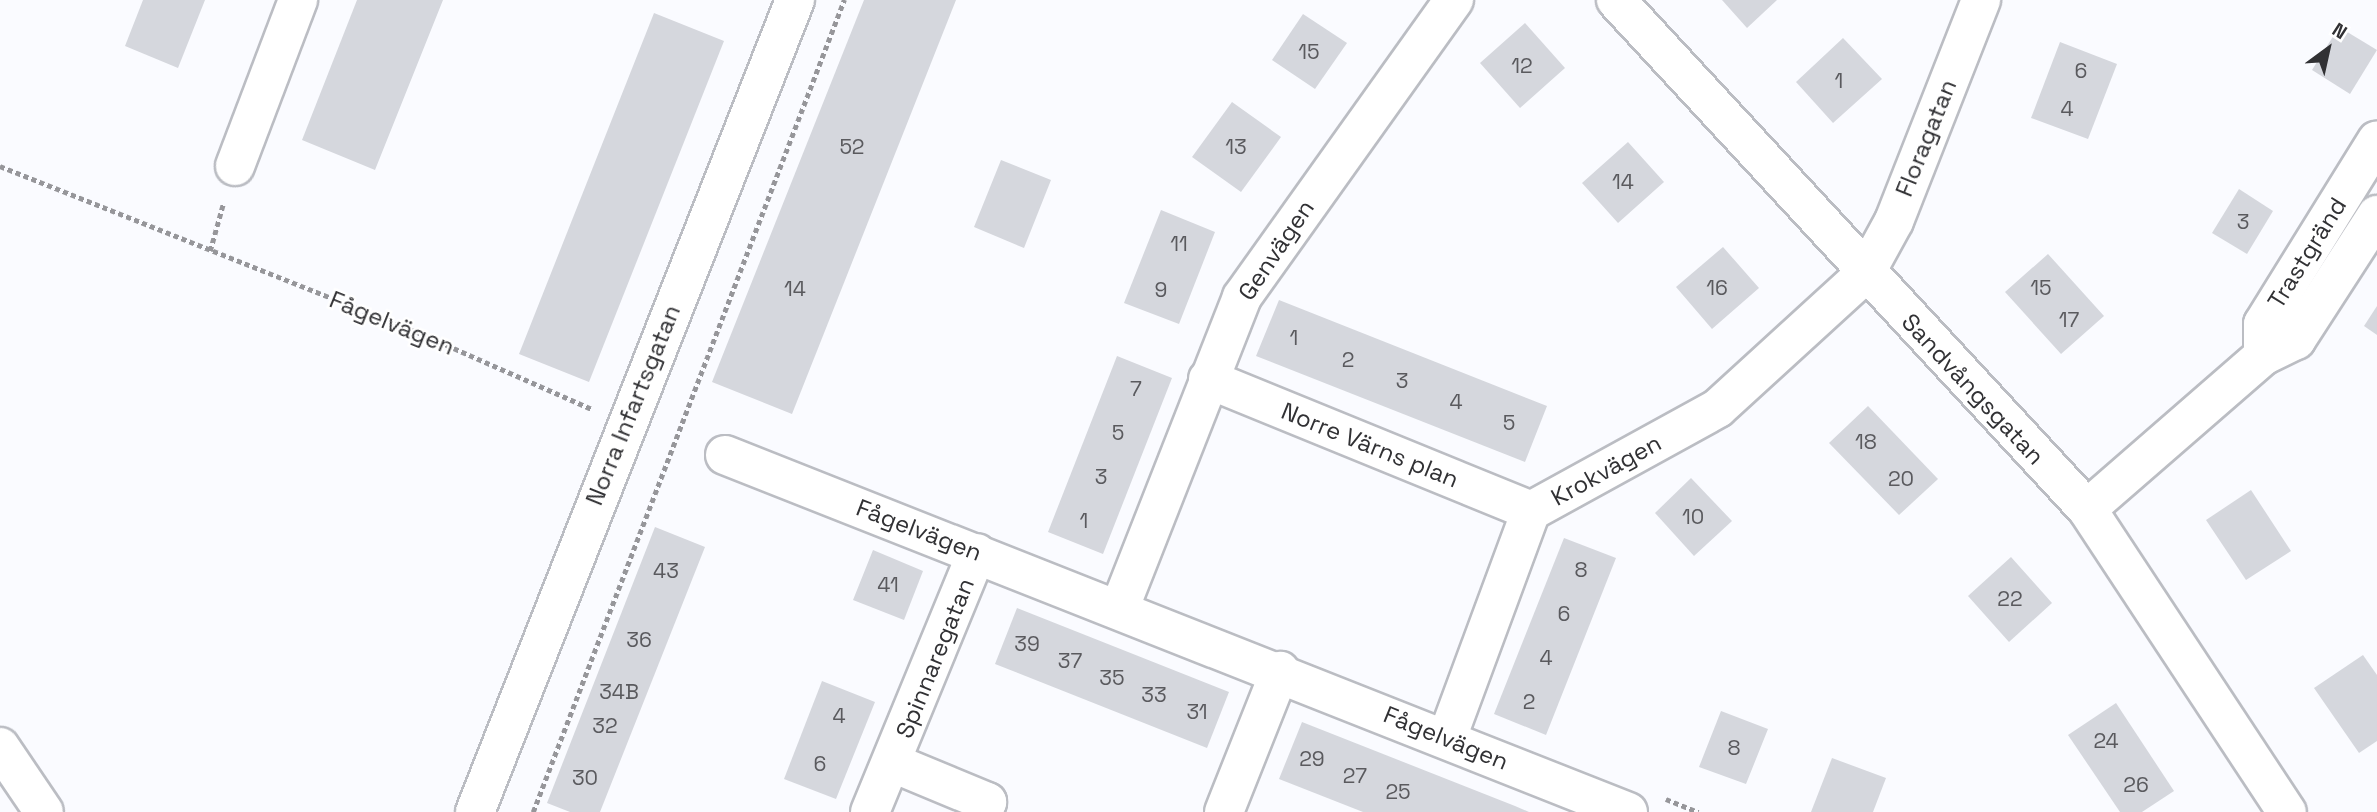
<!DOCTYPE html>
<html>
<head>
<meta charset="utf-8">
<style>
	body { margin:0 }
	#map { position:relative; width:2377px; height:812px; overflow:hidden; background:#fafbff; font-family:"Space Grotesk",sans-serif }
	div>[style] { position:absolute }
	.building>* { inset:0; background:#d5d7dd }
	.path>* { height:4.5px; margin-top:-2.25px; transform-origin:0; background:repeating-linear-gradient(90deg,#96969a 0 5px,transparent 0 8.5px) }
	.roads { filter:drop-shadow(2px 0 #bbbdc3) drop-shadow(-2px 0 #bbbdc3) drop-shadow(0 2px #bbbdc3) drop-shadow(0 -2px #bbbdc3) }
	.street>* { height:38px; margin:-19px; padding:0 19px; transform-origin:19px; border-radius:19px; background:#fff }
	.secondary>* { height:38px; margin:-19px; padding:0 19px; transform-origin:19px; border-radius:19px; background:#fff }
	span { translate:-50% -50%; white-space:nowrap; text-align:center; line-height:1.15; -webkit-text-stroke:5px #fff; paint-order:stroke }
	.number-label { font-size:21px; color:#5a5a5e }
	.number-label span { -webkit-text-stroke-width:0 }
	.street-label { font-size:24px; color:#313134 }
	.north { position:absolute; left:2293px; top:14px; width:70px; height:70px; -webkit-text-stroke:5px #fff; paint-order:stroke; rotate:33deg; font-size:19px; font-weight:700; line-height:28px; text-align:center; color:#313134 }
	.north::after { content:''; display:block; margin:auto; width:24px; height:32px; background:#313134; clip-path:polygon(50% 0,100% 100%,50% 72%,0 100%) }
</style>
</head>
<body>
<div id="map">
	<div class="building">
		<div style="clip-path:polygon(143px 0,205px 0,178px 68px,125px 46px)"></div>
		<div style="clip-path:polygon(357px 0,443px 0,375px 170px,302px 140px)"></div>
		<div style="clip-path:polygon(864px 0,956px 0,792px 414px,712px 382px)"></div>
		<div style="clip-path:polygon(1722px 0,1777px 0,1747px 28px)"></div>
		<div style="clip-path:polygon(654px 13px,724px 41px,589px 382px,519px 354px)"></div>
		<div style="clip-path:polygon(1303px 14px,1347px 43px,1315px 89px,1272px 60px)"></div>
		<div style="clip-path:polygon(1525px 23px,1565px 68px,1520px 108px,1480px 63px)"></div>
		<div style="clip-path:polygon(2339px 27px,2377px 50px,2350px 94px,2312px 70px)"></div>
		<div style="clip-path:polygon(1843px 38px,1882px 79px,1833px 123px,1796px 82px)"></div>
		<div style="clip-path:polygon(2060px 42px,2117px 64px,2088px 139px,2031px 118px)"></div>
		<div style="clip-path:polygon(1232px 102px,1281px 137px,1241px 192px,1192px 157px)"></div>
		<div style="clip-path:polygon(1628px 142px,1664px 182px,1618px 223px,1582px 183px)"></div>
		<div style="clip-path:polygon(1001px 160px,1051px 180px,1024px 248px,974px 227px)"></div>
		<div style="clip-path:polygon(2239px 189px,2273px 211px,2247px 254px,2212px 233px)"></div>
		<div style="clip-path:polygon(1161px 210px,1215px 232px,1179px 324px,1124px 303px)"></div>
		<div style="clip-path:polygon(1723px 247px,1759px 288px,1712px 329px,1676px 287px)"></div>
		<div style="clip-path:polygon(2048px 254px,2104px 316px,2061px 354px,2005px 292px)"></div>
		<div style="clip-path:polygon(1279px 300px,1547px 406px,1525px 462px,1256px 356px)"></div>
		<div style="clip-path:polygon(2377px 306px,2377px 335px,2364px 326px)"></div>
		<div style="clip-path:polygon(1117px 356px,1172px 378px,1103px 554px,1048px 532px)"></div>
		<div style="clip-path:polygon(1868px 406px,1938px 479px,1899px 515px,1829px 443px)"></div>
		<div style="clip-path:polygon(1691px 478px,1732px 521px,1694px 556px,1655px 513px)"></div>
		<div style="clip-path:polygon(2251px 490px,2291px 551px,2246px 580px,2206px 520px)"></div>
		<div style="clip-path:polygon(655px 527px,705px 547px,600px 812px,570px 812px,547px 803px)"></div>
		<div style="clip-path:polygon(1564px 538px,1616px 558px,1546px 735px,1494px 714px)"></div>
		<div style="clip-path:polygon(873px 550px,923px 571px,904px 620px,853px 600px)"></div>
		<div style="clip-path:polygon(2011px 557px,2052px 603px,2009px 642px,1968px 596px)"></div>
		<div style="clip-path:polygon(1017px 608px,1229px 692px,1207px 748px,995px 664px)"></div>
		<div style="clip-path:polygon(2363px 655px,2377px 675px,2377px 741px,2359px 753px,2314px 688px)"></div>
		<div style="clip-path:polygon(822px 681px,875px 702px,836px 799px,784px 779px)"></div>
		<div style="clip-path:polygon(2116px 703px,2174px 791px,2142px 812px,2120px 812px,2068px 735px)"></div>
		<div style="clip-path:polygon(1721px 711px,1768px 729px,1746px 784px,1699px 767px)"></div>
		<div style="clip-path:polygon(1302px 722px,1515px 806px,1529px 812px,1363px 812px,1279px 779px)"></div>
		<div style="clip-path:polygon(1832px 758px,1886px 778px,1873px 812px,1811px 812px)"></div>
	</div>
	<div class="path">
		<div style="left:0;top:166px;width:447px;rotate:21.7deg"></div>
		<div style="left:415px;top:331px;width:193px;rotate:23.8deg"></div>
		<div style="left:210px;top:251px;width:49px;rotate:-74.5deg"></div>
		<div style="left:1666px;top:799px;width:35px;rotate:22deg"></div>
		<div style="left:533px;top:812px;width:870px;rotate:-69.04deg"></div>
	</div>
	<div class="roads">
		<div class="street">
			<div style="left:1616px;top:0;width:693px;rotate:47.22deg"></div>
			<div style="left:2087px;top:509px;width:363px;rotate:56.6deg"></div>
			<div style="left:235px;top:166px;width:178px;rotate:-69.2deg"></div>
			<div style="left:2263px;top:356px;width:32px;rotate:-90deg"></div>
			<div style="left:2263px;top:324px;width:216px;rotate:-58.2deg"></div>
			<div style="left:1208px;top:379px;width:349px;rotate:22.2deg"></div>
			<div style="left:725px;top:455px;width:971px;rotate:21.57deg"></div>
			<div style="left:2087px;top:509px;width:233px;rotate:-41deg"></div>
			<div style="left:2263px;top:356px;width:37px;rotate:-26deg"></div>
			<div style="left:2296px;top:340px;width:149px;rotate:-57.1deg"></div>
			<div style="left:1120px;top:607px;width:333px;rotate:-68.5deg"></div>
			<div style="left:1242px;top:297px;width:365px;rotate:-54.5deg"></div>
			<div style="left:1447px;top:738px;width:242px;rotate:-69.7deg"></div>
			<div style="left:1531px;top:511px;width:213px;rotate:-28.8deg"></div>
			<div style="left:1718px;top:408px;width:199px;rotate:-42.4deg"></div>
			<div style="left:1865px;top:274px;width:60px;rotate:-61.3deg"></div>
			<div style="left:1894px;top:221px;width:238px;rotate:-68.5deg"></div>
			<div style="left:0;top:747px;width:78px;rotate:55.9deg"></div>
			<div style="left:893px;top:763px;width:102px;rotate:22.5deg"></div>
			<div style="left:987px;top:802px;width:11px;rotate:112deg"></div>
			<div style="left:870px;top:812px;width:280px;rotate:-67.6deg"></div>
			<div style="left:1224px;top:812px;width:152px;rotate:-68.3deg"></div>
		</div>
		<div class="secondary">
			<div style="left:475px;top:812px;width:873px;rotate:-68.49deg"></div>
		</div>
	</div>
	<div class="number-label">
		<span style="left:1309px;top:52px">15</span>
		<span style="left:1522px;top:66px">12</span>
		<span style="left:2081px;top:71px">6</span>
		<span style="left:1839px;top:81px">1</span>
		<span style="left:2067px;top:109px">4</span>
		<span style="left:852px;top:147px">52</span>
		<span style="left:1236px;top:147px">13</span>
		<span style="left:1623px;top:182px">14</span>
		<span style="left:2243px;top:222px">3</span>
		<span style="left:1179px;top:244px">11</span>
		<span style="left:1717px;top:288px">16</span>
		<span style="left:2041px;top:288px">15</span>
		<span style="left:795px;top:289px">14</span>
		<span style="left:1161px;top:290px">9</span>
		<span style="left:2069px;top:320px">17</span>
		<span style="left:1294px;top:338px">1</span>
		<span style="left:1348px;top:360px">2</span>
		<span style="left:1402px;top:381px">3</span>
		<span style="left:1136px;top:389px">7</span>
		<span style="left:1456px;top:402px">4</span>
		<span style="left:1509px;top:423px">5</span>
		<span style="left:1118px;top:433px">5</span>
		<span style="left:1866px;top:442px">18</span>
		<span style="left:1101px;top:477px">3</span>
		<span style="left:1901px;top:479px">20</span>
		<span style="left:1693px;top:517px">10</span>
		<span style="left:1084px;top:521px">1</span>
		<span style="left:1581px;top:570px">8</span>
		<span style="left:666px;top:571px">43</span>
		<span style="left:888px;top:585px">41</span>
		<span style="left:2010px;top:599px">22</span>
		<span style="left:1564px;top:614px">6</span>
		<span style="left:639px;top:640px">36</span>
		<span style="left:1027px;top:644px">39</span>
		<span style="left:1546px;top:658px">4</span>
		<span style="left:1070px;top:661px">37</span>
		<span style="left:1112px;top:678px">35</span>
		<span style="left:619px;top:692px">34B</span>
		<span style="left:1154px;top:695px">33</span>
		<span style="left:1529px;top:702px">2</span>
		<span style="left:1197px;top:712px">31</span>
		<span style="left:839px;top:716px">4</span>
		<span style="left:605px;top:726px">32</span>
		<span style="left:2106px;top:741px">24</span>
		<span style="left:1734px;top:748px">8</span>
		<span style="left:1312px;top:759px">29</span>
		<span style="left:820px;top:764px">6</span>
		<span style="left:1355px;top:776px">27</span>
		<span style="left:585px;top:778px">30</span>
		<span style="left:2136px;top:785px">26</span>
		<span style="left:1398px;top:792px">25</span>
	</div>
	<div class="street-label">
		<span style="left:1926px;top:138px;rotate:-68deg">Floragatan</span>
		<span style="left:1276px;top:250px;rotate:-56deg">Genvägen</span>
		<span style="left:2307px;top:253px;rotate:-58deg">Trastgränd</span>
		<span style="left:392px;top:323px;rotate:22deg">Fågelvägen</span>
		<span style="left:1973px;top:389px;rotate:47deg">Sandvångsgatan</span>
		<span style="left:633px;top:405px;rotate:-68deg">Norra Infartsgatan</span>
		<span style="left:1370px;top:445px;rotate:22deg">Norre Värns plan</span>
		<span style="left:1606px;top:470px;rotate:-29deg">Krokvägen</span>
		<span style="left:919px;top:530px;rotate:21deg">Fågelvägen</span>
		<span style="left:935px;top:658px;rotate:-68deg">Spinnaregatan</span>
		<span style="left:1446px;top:738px;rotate:22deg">Fågelvägen</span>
	</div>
	<div class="north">N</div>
</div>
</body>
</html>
